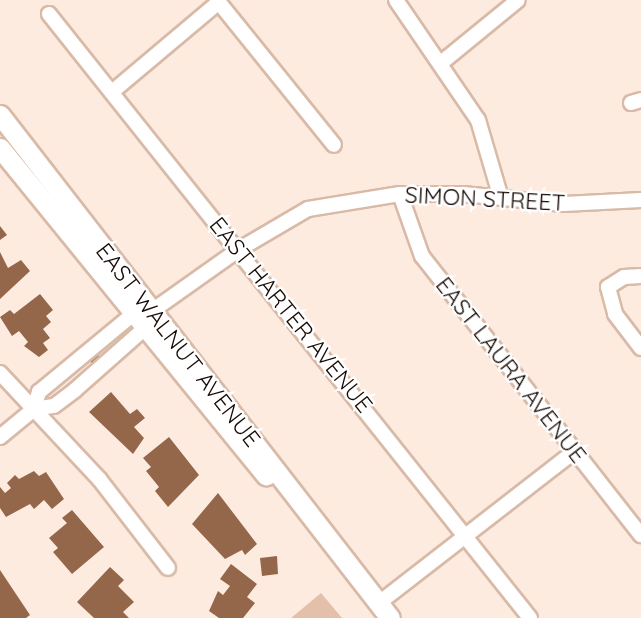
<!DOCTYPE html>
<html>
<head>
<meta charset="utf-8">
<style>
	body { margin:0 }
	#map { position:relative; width:641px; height:618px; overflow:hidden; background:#feebe0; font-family:Quicksand,sans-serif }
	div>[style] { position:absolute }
	.green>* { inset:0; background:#e4c0ab }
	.building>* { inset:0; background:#94674a }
	.roads { filter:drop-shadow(2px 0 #d8baa7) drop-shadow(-2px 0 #d8baa7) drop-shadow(0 2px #d8baa7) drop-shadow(0 -2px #d8baa7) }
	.street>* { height:14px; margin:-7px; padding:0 7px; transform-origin:7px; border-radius:7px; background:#fff }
	.secondary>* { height:19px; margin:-9.5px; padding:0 9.5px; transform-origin:9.5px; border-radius:9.5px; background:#fff }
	span { translate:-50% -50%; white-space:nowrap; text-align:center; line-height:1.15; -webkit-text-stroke:5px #fff; paint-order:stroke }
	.street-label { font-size:23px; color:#160b06 }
</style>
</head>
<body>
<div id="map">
	<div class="green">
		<div style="clip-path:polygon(321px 593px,342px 618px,291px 618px)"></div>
	</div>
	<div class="building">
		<div style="clip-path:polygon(0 226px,7px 235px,0 240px)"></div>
		<div style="clip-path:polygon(0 252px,8px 268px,21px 260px,30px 271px,0 299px)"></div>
		<div style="clip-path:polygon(40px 294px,53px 310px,46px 316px,51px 322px,43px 329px,50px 338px,43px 343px,48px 350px,39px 357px,24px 346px,28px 342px,19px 331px,12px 336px,0 317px,10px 310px,14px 314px)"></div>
		<div style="clip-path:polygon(96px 353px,103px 360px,95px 367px,89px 360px)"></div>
		<div style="clip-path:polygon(111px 392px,130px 414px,137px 409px,145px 418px,134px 427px,144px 438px,133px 454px,89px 412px)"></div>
		<div style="clip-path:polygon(169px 437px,199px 475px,168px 507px,155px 491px,159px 487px,146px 471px,151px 467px,143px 458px)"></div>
		<div style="clip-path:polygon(34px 471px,39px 476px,46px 472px,64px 499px,52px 509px,44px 500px,34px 509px,30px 504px,6px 517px,0 508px,0 487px,5px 493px,11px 488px,7px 483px,15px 475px,19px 479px)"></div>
		<div style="clip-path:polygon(218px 493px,257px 544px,245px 555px,242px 550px,225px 559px,192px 524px)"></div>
		<div style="clip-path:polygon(72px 510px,104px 547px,72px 574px,53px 552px,58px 548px,49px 538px,67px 523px,62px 518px)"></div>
		<div style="clip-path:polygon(277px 556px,278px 574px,262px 576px,260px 558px)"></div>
		<div style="clip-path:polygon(231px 564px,257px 584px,247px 597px,255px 603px,243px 618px,219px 618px,209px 611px,218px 591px,223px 595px,230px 586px,220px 579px)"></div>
		<div style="clip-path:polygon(110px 567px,124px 580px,118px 586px,134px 602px,123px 612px,129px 618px,94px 618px,77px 602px)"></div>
		<div style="clip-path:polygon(0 570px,30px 615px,26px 618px,0 618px)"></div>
	</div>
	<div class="roads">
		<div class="street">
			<div style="left:217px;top:0;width:186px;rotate:51.1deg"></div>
			<div style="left:396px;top:0;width:145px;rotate:55.7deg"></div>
			<div style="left:478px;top:120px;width:81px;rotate:73.6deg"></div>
			<div style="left:49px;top:14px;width:772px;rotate:51.47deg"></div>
			<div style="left:441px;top:63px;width:99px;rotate:-39.3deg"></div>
			<div style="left:112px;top:92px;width:140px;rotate:-40.1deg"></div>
			<div style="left:631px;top:103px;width:10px;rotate:-17deg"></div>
			<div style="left:400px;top:194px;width:66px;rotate:70.5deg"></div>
			<div style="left:422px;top:256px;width:355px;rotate:51.9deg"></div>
			<div style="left:641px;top:276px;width:17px;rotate:177deg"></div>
			<div style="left:624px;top:277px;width:19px;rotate:148deg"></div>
			<div style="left:608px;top:287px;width:28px;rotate:75deg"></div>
			<div style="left:615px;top:314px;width:43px;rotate:52.6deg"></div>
			<div style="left:0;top:373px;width:146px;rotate:46.9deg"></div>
			<div style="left:100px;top:480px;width:111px;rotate:52.3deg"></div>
			<div style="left:34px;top:409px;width:18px;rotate:-74deg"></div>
			<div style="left:39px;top:392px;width:121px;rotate:-39.6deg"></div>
			<div style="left:132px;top:315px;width:20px;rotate:-11deg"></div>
			<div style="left:152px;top:311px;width:105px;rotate:-35.3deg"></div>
			<div style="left:238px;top:250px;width:81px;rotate:-30.4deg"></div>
			<div style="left:308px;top:209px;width:93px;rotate:-9.3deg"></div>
			<div style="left:400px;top:194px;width:63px"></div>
			<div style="left:463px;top:194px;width:101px;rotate:5.7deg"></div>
			<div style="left:564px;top:204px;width:77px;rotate:-3deg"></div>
			<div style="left:0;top:437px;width:44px;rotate:-39.5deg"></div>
			<div style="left:34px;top:409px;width:20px;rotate:-9deg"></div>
			<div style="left:54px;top:406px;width:26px;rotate:-37deg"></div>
			<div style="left:75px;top:390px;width:92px;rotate:-41.5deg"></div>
			<div style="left:144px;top:329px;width:12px;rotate:-66deg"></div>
			<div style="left:379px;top:603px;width:247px;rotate:-37.8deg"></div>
		</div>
		<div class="secondary">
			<div style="left:0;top:115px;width:636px;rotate:52.21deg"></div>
			<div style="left:0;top:148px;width:422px;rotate:50.9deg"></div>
		</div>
	</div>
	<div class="street-label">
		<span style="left:485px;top:199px;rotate:3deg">SIMON STREET</span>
		<span style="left:291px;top:315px;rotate:51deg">EAST HARTER AVENUE</span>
		<span style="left:178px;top:345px;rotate:52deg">EAST WALNUT AVENUE</span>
		<span style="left:511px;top:370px;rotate:52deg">EAST LAURA AVENUE</span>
	</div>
</div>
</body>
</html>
